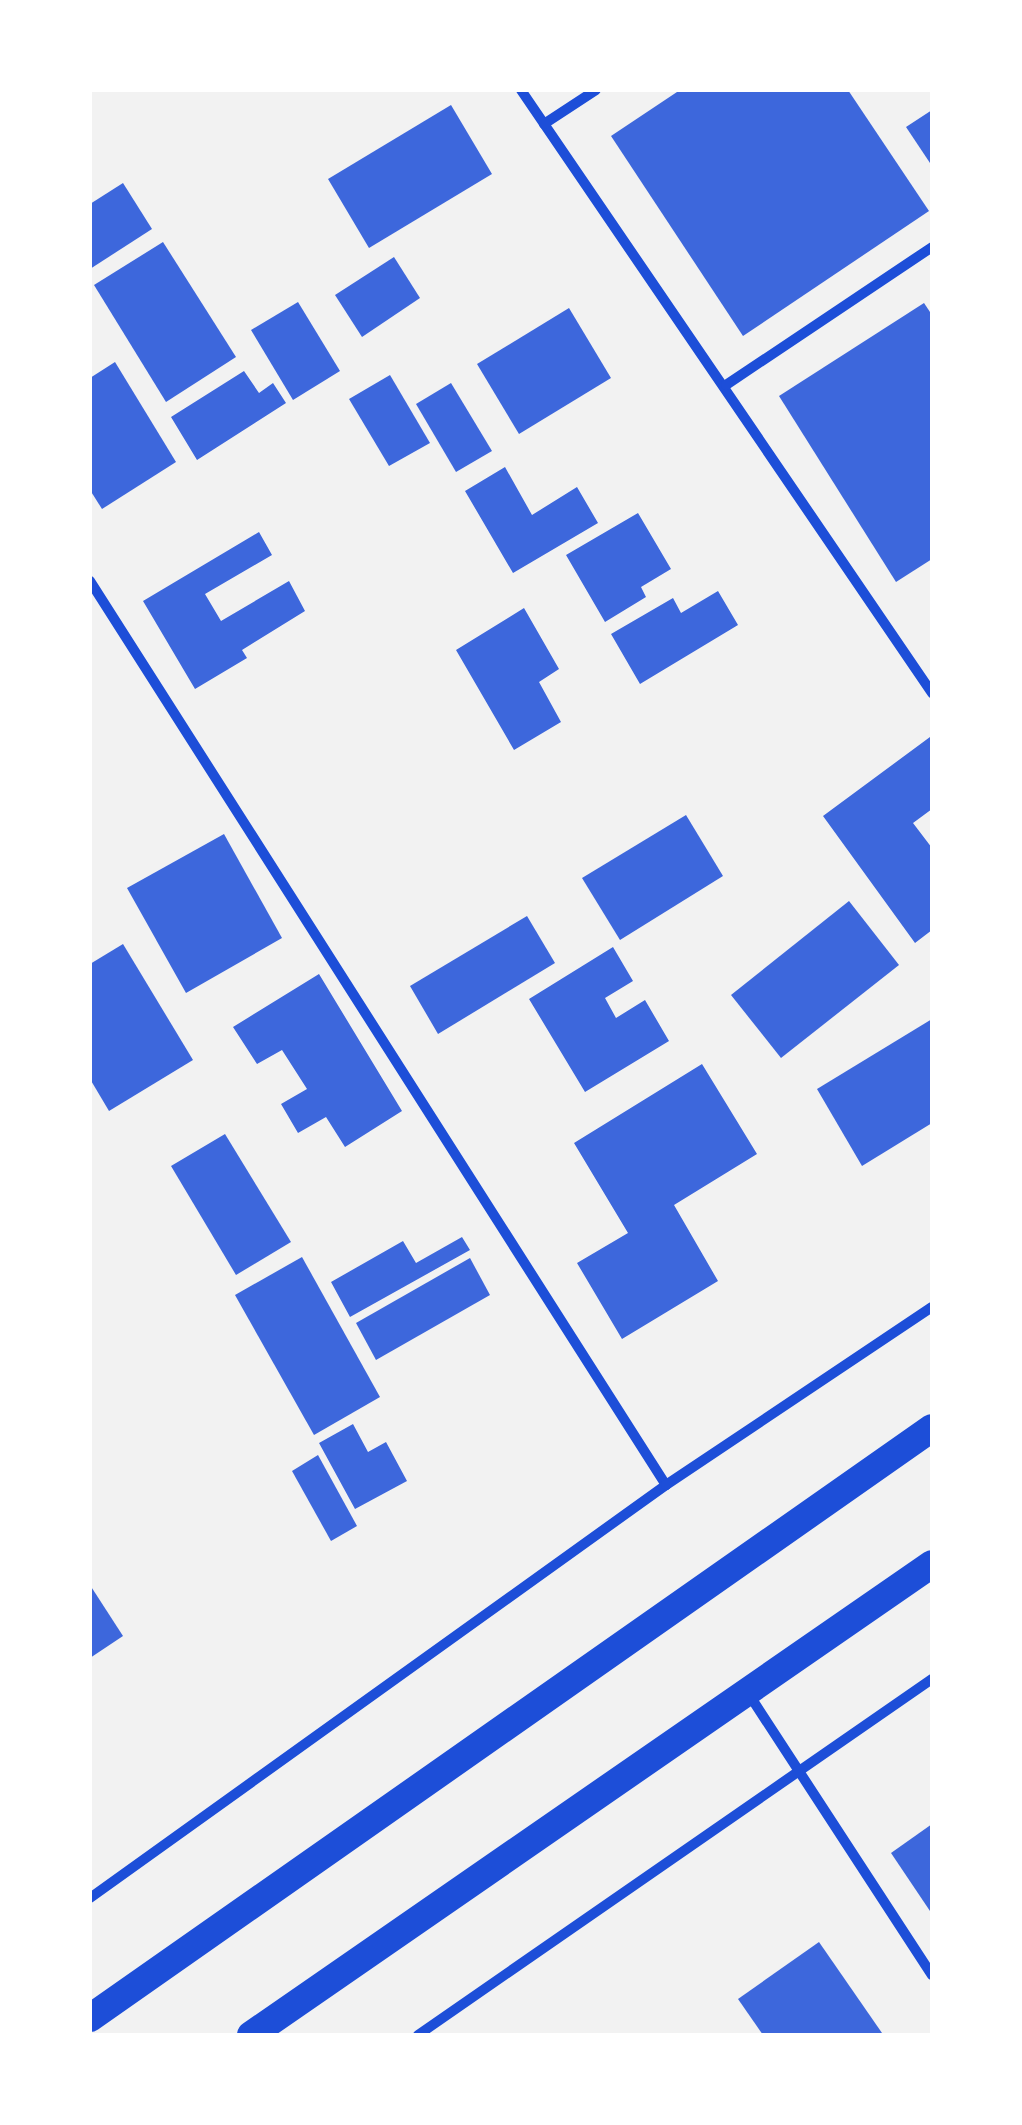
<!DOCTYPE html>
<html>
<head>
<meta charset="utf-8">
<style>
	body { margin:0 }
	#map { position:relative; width:1022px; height:2125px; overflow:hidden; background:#f2f2f2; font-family:Raleway,sans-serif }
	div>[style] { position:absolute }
	.building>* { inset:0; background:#3d67dc }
	.minor>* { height:10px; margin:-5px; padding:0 5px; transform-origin:5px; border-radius:5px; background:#1d4ed8 }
	.trunk>* { height:28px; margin:-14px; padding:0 14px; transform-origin:14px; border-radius:14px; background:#1d4ed8 }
	span { translate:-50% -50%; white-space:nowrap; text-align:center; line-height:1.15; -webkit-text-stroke:10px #fff; paint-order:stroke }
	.frame { position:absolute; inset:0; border:92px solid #fff; pointer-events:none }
</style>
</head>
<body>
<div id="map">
	<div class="building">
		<div style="clip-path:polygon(680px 90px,848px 90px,929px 211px,743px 336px,611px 136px)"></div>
		<div style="clip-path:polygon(451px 105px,492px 174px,369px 248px,328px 179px)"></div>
		<div style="clip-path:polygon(932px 110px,932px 166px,906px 127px)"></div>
		<div style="clip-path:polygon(123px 183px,152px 229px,90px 269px,90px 204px)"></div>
		<div style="clip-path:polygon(163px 242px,236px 357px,166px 402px,94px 285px)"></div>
		<div style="clip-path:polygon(394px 257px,420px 298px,362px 337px,335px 295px)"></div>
		<div style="clip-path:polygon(298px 302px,340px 371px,293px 400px,251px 330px)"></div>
		<div style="clip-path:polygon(924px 303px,932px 315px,932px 559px,896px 582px,779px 396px)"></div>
		<div style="clip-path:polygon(569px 308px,611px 378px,519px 434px,477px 364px)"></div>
		<div style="clip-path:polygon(115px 362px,176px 462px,102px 509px,90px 490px,90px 378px)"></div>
		<div style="clip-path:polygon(244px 371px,259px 393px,273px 383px,286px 403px,197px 460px,171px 417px)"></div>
		<div style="clip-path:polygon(390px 375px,430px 443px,389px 466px,349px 399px)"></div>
		<div style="clip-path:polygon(451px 383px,492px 451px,456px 472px,416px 404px)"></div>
		<div style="clip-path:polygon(505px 467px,532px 515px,577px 487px,598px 523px,513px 573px,465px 491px)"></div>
		<div style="clip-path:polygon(638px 513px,671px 569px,641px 587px,646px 597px,605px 622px,566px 555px)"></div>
		<div style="clip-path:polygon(259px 532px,272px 555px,205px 594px,221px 621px,289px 581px,305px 611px,242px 650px,247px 658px,195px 689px,143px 601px)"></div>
		<div style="clip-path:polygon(718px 591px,738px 625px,640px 684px,611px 634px,673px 598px,681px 613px)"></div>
		<div style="clip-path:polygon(524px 608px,559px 669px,539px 682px,561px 722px,514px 750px,456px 650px)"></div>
		<div style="clip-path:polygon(930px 737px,932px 809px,913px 823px,932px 848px,932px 930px,915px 943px,823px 816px)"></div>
		<div style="clip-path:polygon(686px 815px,723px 876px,620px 940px,582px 878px)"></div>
		<div style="clip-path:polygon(224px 834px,282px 938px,186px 993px,127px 888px)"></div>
		<div style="clip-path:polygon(849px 901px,899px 965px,781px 1058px,731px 995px)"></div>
		<div style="clip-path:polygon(527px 916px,555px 963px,438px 1034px,410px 986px)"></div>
		<div style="clip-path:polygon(123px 944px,193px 1060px,109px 1111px,90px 1079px,90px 964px)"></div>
		<div style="clip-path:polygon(613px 947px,633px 981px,605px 998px,616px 1018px,645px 1000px,669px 1041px,585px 1092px,529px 999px)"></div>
		<div style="clip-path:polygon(319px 974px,402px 1111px,345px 1147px,326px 1117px,298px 1133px,281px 1104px,307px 1089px,282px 1050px,257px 1064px,233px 1027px)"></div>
		<div style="clip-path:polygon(932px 1019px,932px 1123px,862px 1166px,817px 1089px)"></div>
		<div style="clip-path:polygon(702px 1064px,757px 1154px,674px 1205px,718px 1281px,622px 1339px,577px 1263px,628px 1233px,574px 1143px)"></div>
		<div style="clip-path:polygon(225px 1134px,291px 1242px,236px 1275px,171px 1166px)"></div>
		<div style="clip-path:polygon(462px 1237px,470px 1250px,350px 1317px,331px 1282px,403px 1241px,416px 1263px)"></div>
		<div style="clip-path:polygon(302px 1257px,380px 1397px,314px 1435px,235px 1295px)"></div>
		<div style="clip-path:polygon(470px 1258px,490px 1295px,376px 1360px,356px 1323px)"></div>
		<div style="clip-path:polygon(353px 1424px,368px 1452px,386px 1442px,407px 1481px,355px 1509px,319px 1443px)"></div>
		<div style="clip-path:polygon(318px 1455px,357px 1526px,331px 1541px,292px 1471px)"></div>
		<div style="clip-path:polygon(90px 1585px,123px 1636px,90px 1658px)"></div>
		<div style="clip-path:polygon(932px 1824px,932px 1914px,891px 1853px)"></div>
		<div style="clip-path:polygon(819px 1942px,882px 2033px,879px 2035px,763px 2035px,738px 1999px)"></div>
	</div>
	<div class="minor">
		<div style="left:521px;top:90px;width:730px;rotate:55.72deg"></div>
		<div style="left:544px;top:124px;width:62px;rotate:-33.2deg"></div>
		<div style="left:726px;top:385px;width:248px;rotate:-33.8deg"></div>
		<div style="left:90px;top:581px;width:1072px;rotate:57.5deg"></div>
		<div style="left:750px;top:1696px;width:333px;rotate:56.9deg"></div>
		<div style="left:90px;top:1898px;width:709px;rotate:-35.64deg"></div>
		<div style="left:666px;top:1485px;width:320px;rotate:-33.8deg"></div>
		<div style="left:418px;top:2035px;width:625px;rotate:-34.71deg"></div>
	</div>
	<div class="trunk">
		<div style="left:90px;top:2018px;width:1028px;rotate:-35.02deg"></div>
		<div style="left:251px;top:2035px;width:828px;rotate:-34.67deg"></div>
	</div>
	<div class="frame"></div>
</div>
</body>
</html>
